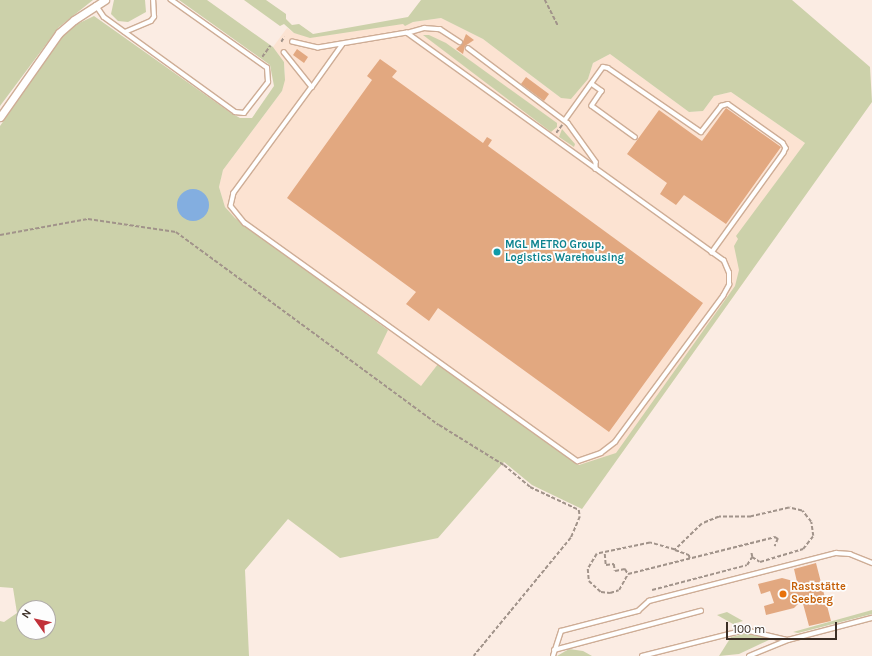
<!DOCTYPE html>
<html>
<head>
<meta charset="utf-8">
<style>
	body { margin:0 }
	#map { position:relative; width:872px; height:656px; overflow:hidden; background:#fbece3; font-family:Karla,sans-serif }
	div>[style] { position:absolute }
	.built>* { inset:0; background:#fce3d2 }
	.green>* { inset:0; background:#ccd1aa }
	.water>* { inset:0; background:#83aee0 }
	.round { border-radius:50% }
	.building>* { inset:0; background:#e2a880 }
	.path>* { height:1.5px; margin-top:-0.75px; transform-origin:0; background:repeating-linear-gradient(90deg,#a1938a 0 4px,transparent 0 6px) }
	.roads { filter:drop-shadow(1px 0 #cead96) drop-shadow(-1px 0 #cead96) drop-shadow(0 1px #cead96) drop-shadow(0 -1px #cead96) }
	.service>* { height:3.5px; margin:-1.75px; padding:0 1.75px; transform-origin:1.75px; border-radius:1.75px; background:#fff }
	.minor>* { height:7px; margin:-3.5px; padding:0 3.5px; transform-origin:3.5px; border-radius:3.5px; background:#fff }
	.dots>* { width:11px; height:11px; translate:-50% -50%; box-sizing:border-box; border:2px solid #fdfdfd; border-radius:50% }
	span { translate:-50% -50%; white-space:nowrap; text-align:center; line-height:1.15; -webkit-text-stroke:3.5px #fdfdfd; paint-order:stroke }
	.culture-label { font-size:11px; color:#0d838f; font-weight:700 }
	.left { translate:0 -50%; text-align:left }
	.food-label { font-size:11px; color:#c56008; font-weight:700 }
	.north { position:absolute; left:16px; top:600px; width:40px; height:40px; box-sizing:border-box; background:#fdfdfd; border:1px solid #afaaa7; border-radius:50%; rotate:303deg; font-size:11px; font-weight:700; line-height:16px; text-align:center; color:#3b2e25 }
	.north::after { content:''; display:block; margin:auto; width:14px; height:18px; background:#c13139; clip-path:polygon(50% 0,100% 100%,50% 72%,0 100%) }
	.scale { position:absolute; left:726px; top:622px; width:111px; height:18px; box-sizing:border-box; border:2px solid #3b2e25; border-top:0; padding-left:5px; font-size:12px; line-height:14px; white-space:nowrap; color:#3b2e25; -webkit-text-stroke:3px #fdfdfd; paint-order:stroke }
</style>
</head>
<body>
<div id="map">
	<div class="built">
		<div style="clip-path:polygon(441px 18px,483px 39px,561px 98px,588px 79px,593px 63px,610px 54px,689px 112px,703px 111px,714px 96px,731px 92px,805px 143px,737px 236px,753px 269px,621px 454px,579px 465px,438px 364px,421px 387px,376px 353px,388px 330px,235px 218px,225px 207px,219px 187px,223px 170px,282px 91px,285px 72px,284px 62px,273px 47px,287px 28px,294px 33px,318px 36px)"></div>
	</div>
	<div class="green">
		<div style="clip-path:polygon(0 0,93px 0,59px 27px,0 106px)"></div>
		<div style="clip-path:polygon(114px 0,145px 0,146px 12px,128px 22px,118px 21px,111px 14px)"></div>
		<div style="clip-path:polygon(evenodd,179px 0,207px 0,273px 47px,284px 62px,285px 80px,282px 91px,223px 170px,219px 187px,225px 207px,235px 218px,388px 330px,377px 353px,421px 386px,438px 364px,579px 465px,616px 453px,735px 286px,739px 270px,734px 246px,738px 239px,736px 236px,805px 143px,731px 92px,714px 96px,703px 111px,689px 112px,610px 54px,593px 63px,588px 79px,571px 99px,561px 98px,483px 39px,441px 18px,413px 22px,405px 26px,403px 24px,310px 38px,294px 33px,284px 24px,280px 26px,244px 0,266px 0,286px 14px,286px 19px,292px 25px,299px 24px,313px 34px,408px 17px,421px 0,792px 0,870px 67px,872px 102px,582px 509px,532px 485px,504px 462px,438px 538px,340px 558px,288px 519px,245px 570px,249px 656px,0 656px,0 621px,4px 622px,17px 613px,13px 588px,0 587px,0 126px,61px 38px,73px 26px,94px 16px,231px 113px,240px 118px,252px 118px,274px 86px,270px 65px,179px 0,24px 608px,48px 608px,48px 632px,24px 632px,24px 608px)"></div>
		<div style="clip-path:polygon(423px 35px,429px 35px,446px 43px,557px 123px,557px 127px,551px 132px)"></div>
		<div style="clip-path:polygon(562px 129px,575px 144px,574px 147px,559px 137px)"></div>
		<div style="clip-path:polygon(872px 610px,872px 614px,798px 633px,793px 632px)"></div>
		<div style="clip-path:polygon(727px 612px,743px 621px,733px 624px,717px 615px)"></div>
		<div style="clip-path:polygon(748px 633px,771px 639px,739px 654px,719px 656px,731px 637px)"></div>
		<div style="clip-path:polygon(569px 649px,583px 651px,592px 656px,557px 656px)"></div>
	</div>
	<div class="water">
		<div class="round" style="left:177px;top:189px;width:32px;height:32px"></div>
	</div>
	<div class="building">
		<div style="clip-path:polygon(466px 34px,474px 40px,465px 46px,463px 54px,456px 49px,462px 44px)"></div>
		<div style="clip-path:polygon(297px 49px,308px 57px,304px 63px,293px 55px)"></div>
		<div style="clip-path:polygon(380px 59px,397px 71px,392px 77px,483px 143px,487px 137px,492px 140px,488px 146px,703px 303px,609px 432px,438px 308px,429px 321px,406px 304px,416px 292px,287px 198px,372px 80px,367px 76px)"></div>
		<div style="clip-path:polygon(526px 77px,549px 94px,544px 101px,521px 84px)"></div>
		<div style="clip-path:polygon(726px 108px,781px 147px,726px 224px,684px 195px,676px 205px,660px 194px,667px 183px,627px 154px,659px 110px,702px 141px)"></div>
		<div style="clip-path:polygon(816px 563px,831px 621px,809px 626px,802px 600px,794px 608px,766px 615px,764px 606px,774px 603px,770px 591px,761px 594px,758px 584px,782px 578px,797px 582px,794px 569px)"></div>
	</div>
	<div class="path">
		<div style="left:545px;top:0;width:29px;rotate:63deg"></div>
		<div style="left:281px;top:42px;width:6px;rotate:-59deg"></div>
		<div style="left:262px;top:57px;width:14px;rotate:-54deg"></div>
		<div style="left:556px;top:133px;width:10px;rotate:-53deg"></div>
		<div style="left:0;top:235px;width:89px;rotate:-10.3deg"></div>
		<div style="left:88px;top:219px;width:89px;rotate:8.4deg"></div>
		<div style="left:176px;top:232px;width:326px;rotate:36.3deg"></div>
		<div style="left:439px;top:425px;width:76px;rotate:31.6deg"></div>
		<div style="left:504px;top:465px;width:34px;rotate:40deg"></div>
		<div style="left:530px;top:487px;width:54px;rotate:25.1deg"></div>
		<div style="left:579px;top:510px;width:7px;rotate:82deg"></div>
		<div style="left:580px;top:517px;width:23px;rotate:113deg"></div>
		<div style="left:571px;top:538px;width:153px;rotate:129.4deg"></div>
		<div style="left:675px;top:550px;width:15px;rotate:20deg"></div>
		<div style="left:689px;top:555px;width:4px;rotate:76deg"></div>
		<div style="left:605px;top:554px;width:11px;rotate:85deg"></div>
		<div style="left:606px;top:565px;width:8px;rotate:-7deg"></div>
		<div style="left:614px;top:564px;width:7px;rotate:82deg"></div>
		<div style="left:615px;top:571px;width:10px;rotate:-11deg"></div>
		<div style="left:625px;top:569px;width:6px;rotate:59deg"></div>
		<div style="left:752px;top:557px;width:9px;rotate:32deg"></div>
		<div style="left:760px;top:562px;width:45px;rotate:-16.8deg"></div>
		<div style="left:803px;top:549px;width:16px;rotate:-52deg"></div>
		<div style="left:813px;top:536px;width:14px;rotate:-98deg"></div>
		<div style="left:811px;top:522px;width:14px;rotate:-129deg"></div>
		<div style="left:802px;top:511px;width:13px;rotate:-167deg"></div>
		<div style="left:789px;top:508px;width:39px;rotate:167deg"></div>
		<div style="left:751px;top:517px;width:32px;rotate:180deg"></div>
		<div style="left:719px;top:517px;width:18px;rotate:158deg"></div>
		<div style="left:702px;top:524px;width:37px;rotate:136deg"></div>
		<div style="left:675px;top:550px;width:26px;rotate:-164deg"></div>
		<div style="left:650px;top:543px;width:54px;rotate:168.3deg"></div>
		<div style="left:597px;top:554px;width:17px;rotate:121deg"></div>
		<div style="left:588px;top:569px;width:12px;rotate:85deg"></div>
		<div style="left:589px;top:581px;width:16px;rotate:43deg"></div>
		<div style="left:601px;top:592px;width:9px;rotate:6deg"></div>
		<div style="left:610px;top:593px;width:9px;rotate:-18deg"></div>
		<div style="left:619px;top:590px;width:18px;rotate:-61deg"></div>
		<div style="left:628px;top:574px;width:152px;rotate:-14.1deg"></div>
		<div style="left:775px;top:537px;width:4px;rotate:34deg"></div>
		<div style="left:778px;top:539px;width:8px;rotate:113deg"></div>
		<div style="left:652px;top:590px;width:98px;rotate:-14.7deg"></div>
		<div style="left:747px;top:565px;width:9px;rotate:-58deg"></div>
		<div style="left:752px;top:557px;width:5px;rotate:-101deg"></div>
	</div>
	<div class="roads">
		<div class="service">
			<div style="left:96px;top:5px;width:14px;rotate:56deg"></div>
			<div style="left:104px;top:17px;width:162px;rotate:35.9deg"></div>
			<div style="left:235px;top:112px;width:9px;rotate:6deg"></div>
			<div style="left:244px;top:113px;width:39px;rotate:-52deg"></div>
			<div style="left:268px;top:82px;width:14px;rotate:-94deg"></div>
			<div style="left:267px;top:68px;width:118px;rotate:-144.7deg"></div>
			<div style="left:125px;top:32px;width:28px;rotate:-23deg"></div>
			<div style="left:151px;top:21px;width:5px;rotate:-53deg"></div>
			<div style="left:154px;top:17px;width:17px;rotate:-93deg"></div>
			<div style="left:407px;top:33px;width:18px;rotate:-16deg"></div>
			<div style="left:424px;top:28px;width:16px;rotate:4deg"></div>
			<div style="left:440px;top:29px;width:24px;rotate:33deg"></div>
			<div style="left:468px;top:48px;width:125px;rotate:36.9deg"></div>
			<div style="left:568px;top:123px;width:48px;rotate:54.3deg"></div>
			<div style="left:596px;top:162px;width:7px;rotate:90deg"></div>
			<div style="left:284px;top:52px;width:45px;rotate:51.3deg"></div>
			<div style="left:312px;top:87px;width:132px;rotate:126.3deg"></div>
			<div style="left:234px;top:193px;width:13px;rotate:103deg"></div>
			<div style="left:231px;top:206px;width:22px;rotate:51deg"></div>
			<div style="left:245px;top:223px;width:409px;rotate:35.6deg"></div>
			<div style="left:578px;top:461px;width:24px;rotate:-19deg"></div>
			<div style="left:601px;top:453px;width:18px;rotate:-38deg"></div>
			<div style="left:615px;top:442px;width:182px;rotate:-53.5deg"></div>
			<div style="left:723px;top:296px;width:13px;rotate:-61deg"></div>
			<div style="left:729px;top:285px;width:12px;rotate:-90deg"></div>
			<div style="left:729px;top:273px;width:13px;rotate:-113deg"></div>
			<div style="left:724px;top:261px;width:390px;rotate:-144.3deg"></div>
			<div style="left:407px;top:33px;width:90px;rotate:170.4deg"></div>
			<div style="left:318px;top:48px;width:26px;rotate:-167deg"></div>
			<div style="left:592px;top:84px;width:12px;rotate:35deg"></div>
			<div style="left:602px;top:91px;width:18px;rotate:124deg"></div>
			<div style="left:592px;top:106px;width:53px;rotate:35.8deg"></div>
			<div style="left:312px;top:87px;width:52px;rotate:-54.5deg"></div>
			<div style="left:565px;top:120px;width:65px;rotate:-54.4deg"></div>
			<div style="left:603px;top:67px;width:5px;rotate:11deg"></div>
			<div style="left:608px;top:68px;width:113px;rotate:34.5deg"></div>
			<div style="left:701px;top:132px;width:33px;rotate:-52deg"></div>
			<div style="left:721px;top:106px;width:7px;rotate:-16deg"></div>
			<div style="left:728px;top:104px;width:67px;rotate:35.3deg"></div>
			<div style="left:783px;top:143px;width:6px;rotate:59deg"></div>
			<div style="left:786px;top:148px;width:5px;rotate:112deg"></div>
			<div style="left:784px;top:153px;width:123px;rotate:125.8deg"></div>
			<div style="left:554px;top:650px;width:152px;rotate:-14.9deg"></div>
			<div style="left:553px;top:656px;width:26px;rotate:-72deg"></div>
			<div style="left:561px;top:631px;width:80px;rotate:-14.6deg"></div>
			<div style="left:638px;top:611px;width:15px;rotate:-42deg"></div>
			<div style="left:649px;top:601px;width:193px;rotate:-14.4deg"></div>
			<div style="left:836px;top:553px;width:14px;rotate:4deg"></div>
			<div style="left:850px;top:554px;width:24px;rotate:22deg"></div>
			<div style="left:642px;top:656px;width:106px;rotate:-14.2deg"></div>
			<div style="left:745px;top:630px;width:44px;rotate:13.1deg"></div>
			<div style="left:788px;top:640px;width:87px;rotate:-14.7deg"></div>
			<div style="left:749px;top:656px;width:42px;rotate:-22.3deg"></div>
		</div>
		<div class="minor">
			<div style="left:0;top:117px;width:103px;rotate:-54.9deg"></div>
			<div style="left:59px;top:33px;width:20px;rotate:-41deg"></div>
			<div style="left:74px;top:20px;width:37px;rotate:-33deg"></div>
		</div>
	</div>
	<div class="dots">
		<div style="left:497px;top:252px;background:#0f9aa8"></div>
		<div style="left:783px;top:594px;background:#e8710a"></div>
	</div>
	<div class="culture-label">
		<span class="left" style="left:505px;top:252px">MGL METRO Group,<br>Logistics Warehousing</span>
	</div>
	<div class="food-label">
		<span class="left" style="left:791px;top:594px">Raststätte<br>Seeberg</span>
	</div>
	<div class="north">N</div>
	<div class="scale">100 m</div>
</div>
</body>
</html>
